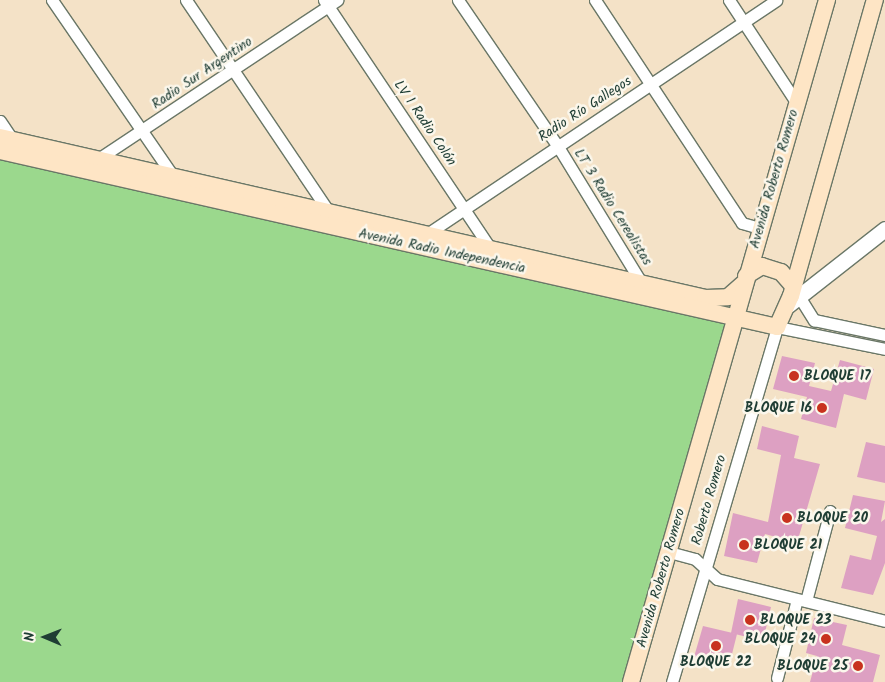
<!DOCTYPE html>
<html>
<head>
<meta charset="utf-8">
<style>
	body { margin:0 }
	#map { position:relative; width:885px; height:682px; overflow:hidden; background:#f4e2c7; font-family:Kalam,sans-serif }
	div>[style] { position:absolute }
	.green>* { inset:0; background:#9bd88d }
	.building>* { inset:0; background:#dda0c2 }
	.roads { filter:drop-shadow(1px 0 #6a7767) drop-shadow(-1px 0 #6a7767) drop-shadow(0 1px #6a7767) drop-shadow(0 -1px #6a7767) }
	.minor>* { height:11px; margin:-5.5px; padding:0 5.5px; transform-origin:5.5px; border-radius:5.5px; background:#fff }
	.tertiary>* { height:15px; margin:-7.5px; padding:0 7.5px; transform-origin:7.5px; border-radius:7.5px; background:#fff }
	.secondary>* { height:16px; margin:-8px; padding:0 8px; transform-origin:8px; border-radius:8px; background:#fee5c5 }
	.dots>* { width:14px; height:14px; translate:-50% -50%; box-sizing:border-box; border:2px solid #fbf7ec; border-radius:50% }
	span { translate:-50% -50%; white-space:nowrap; text-align:center; line-height:1.15; -webkit-text-stroke:5px #fbf7ec; paint-order:stroke }
	.street-label { font-size:14px; color:#1f3d34 }
	.poi-label { font-size:14px; color:#1f3d34; font-weight:700 }
	.left { translate:0 -50%; text-align:left }
	.right { translate:-100% -50%; text-align:right }
	.north { position:absolute; left:20px; top:612px; width:50px; height:50px; -webkit-text-stroke:4px #fbf7ec; paint-order:stroke; rotate:271deg; font-size:14px; font-weight:700; line-height:20px; text-align:center; color:#1f3d34 }
	.north::after { content:''; display:block; margin:auto; width:18px; height:22px; background:#1f3d34; clip-path:polygon(50% 0,100% 100%,50% 72%,0 100%) }
</style>
</head>
<body>
<div id="map">
	<div class="green">
		<div style="clip-path:polygon(0 154px,728px 320px,626px 682px,0 682px)"></div>
	</div>
	<div class="building">
		<div style="clip-path:polygon(782px 356px,815px 363px,809px 386px,831px 391px,840px 360px,874px 369px,866px 400px,844px 394px,836px 428px,801px 419px,807px 397px,773px 389px)"></div>
		<div style="clip-path:polygon(762px 426px,799px 436px,794px 458px,820px 464px,797px 543px,765px 534px,757px 563px,724px 556px,733px 513px,768px 522px,781px 455px,757px 449px)"></div>
		<div style="clip-path:polygon(866px 442px,885px 446px,885px 483px,857px 477px)"></div>
		<div style="clip-path:polygon(853px 495px,885px 501px,881px 522px,885px 519px,885px 563px,873px 595px,841px 588px,850px 555px,871px 560px,877px 536px,845px 528px)"></div>
		<div style="clip-path:polygon(738px 599px,771px 607px,763px 641px,731px 633px)"></div>
		<div style="clip-path:polygon(814px 618px,847px 625px,842px 645px,880px 655px,873px 682px,810px 682px,817px 656px,806px 653px)"></div>
		<div style="clip-path:polygon(703px 626px,737px 634px,729px 666px,694px 657px)"></div>
	</div>
	<div class="roads">
		<div class="minor">
			<div style="left:52px;top:0;width:217px;rotate:55.5deg"></div>
			<div style="left:186px;top:0;width:256px;rotate:56deg"></div>
			<div style="left:324px;top:0;width:302px;rotate:56.2deg"></div>
			<div style="left:458px;top:0;width:176px;rotate:55.7deg"></div>
			<div style="left:557px;top:145px;width:161px;rotate:58.5deg"></div>
			<div style="left:595px;top:0;width:267px;rotate:56.6deg"></div>
			<div style="left:742px;top:223px;width:19px;rotate:16deg"></div>
			<div style="left:729px;top:0;width:122px;rotate:56.7deg"></div>
			<div style="left:0;top:121px;width:22px;rotate:56deg"></div>
			<div style="left:95px;top:161px;width:291px;rotate:-33.6deg"></div>
			<div style="left:424px;top:236px;width:424px;rotate:-33.8deg"></div>
			<div style="left:795px;top:290px;width:36px;rotate:58deg"></div>
			<div style="left:814px;top:320px;width:73px;rotate:11.9deg"></div>
			<div style="left:669px;top:552px;width:27px;rotate:15deg"></div>
			<div style="left:695px;top:559px;width:30px;rotate:42deg"></div>
			<div style="left:717px;top:579px;width:173px;rotate:14deg"></div>
			<div style="left:806px;top:601px;width:93px;rotate:-75.1deg"></div>
			<div style="left:777px;top:678px;width:81px;rotate:-75.8deg"></div>
			<div style="left:672px;top:682px;width:370px;rotate:-73.5deg"></div>
			<div style="left:777px;top:327px;width:110px;rotate:11.5deg"></div>
		</div>
		<div class="tertiary">
			<div style="left:788px;top:305px;width:123px;rotate:-38.1deg"></div>
		</div>
		<div class="secondary">
			<div style="left:0;top:137px;width:723px;rotate:12.86deg"></div>
			<div style="left:705px;top:298px;width:23px;rotate:-2deg"></div>
			<div style="left:728px;top:297px;width:20px;rotate:-41deg"></div>
			<div style="left:0;top:151px;width:797px;rotate:12.76deg"></div>
			<div style="left:777px;top:327px;width:34px;rotate:-66deg"></div>
			<div style="left:791px;top:296px;width:308px;rotate:-74.2deg"></div>
			<div style="left:746px;top:276px;width:19px;rotate:-32deg"></div>
			<div style="left:762px;top:266px;width:20px;rotate:18deg"></div>
			<div style="left:781px;top:272px;width:18px;rotate:49deg"></div>
			<div style="left:631px;top:682px;width:710px;rotate:-73.97deg"></div>
		</div>
	</div>
	<div class="dots">
		<div style="left:794px;top:376px;background:#c8321e"></div>
		<div style="left:822px;top:408px;background:#c8321e"></div>
		<div style="left:787px;top:518px;background:#c8321e"></div>
		<div style="left:744px;top:545px;background:#c8321e"></div>
		<div style="left:750px;top:620px;background:#c8321e"></div>
		<div style="left:826px;top:639px;background:#c8321e"></div>
		<div style="left:716px;top:646px;background:#c8321e"></div>
		<div style="left:858px;top:666px;background:#c8321e"></div>
	</div>
	<div class="street-label">
		<span style="left:202px;top:73px;rotate:-34deg">Radio Sur Argentino</span>
		<span style="left:585px;top:109px;rotate:-33deg">Radio Río Gallegos</span>
		<span style="left:425px;top:123px;rotate:56deg">LV 1 Radio Colón</span>
		<span style="left:774px;top:179px;rotate:-74deg">Avenida Roberto Romero</span>
		<span style="left:613px;top:207px;rotate:58deg">LT 3 Radio Cerealistas</span>
		<span style="left:442px;top:251px;rotate:12deg">Avenida Radio Independencia</span>
		<span style="left:709px;top:500px;rotate:-74deg">Roberto Romero</span>
		<span style="left:661px;top:578px;rotate:-74deg">Avenida Roberto Romero</span>
	</div>
	<div class="poi-label">
		<span class="left" style="left:804px;top:376px">BLOQUE 17</span>
		<span class="right" style="left:812px;top:408px">BLOQUE 16</span>
		<span class="left" style="left:797px;top:518px">BLOQUE 20</span>
		<span class="left" style="left:754px;top:545px">BLOQUE 21</span>
		<span class="left" style="left:760px;top:620px">BLOQUE 23</span>
		<span class="right" style="left:816px;top:639px">BLOQUE 24</span>
		<span style="left:716px;top:662px">BLOQUE 22</span>
		<span class="right" style="left:848px;top:666px">BLOQUE 25</span>
	</div>
	<div class="north">N</div>
</div>
</body>
</html>
